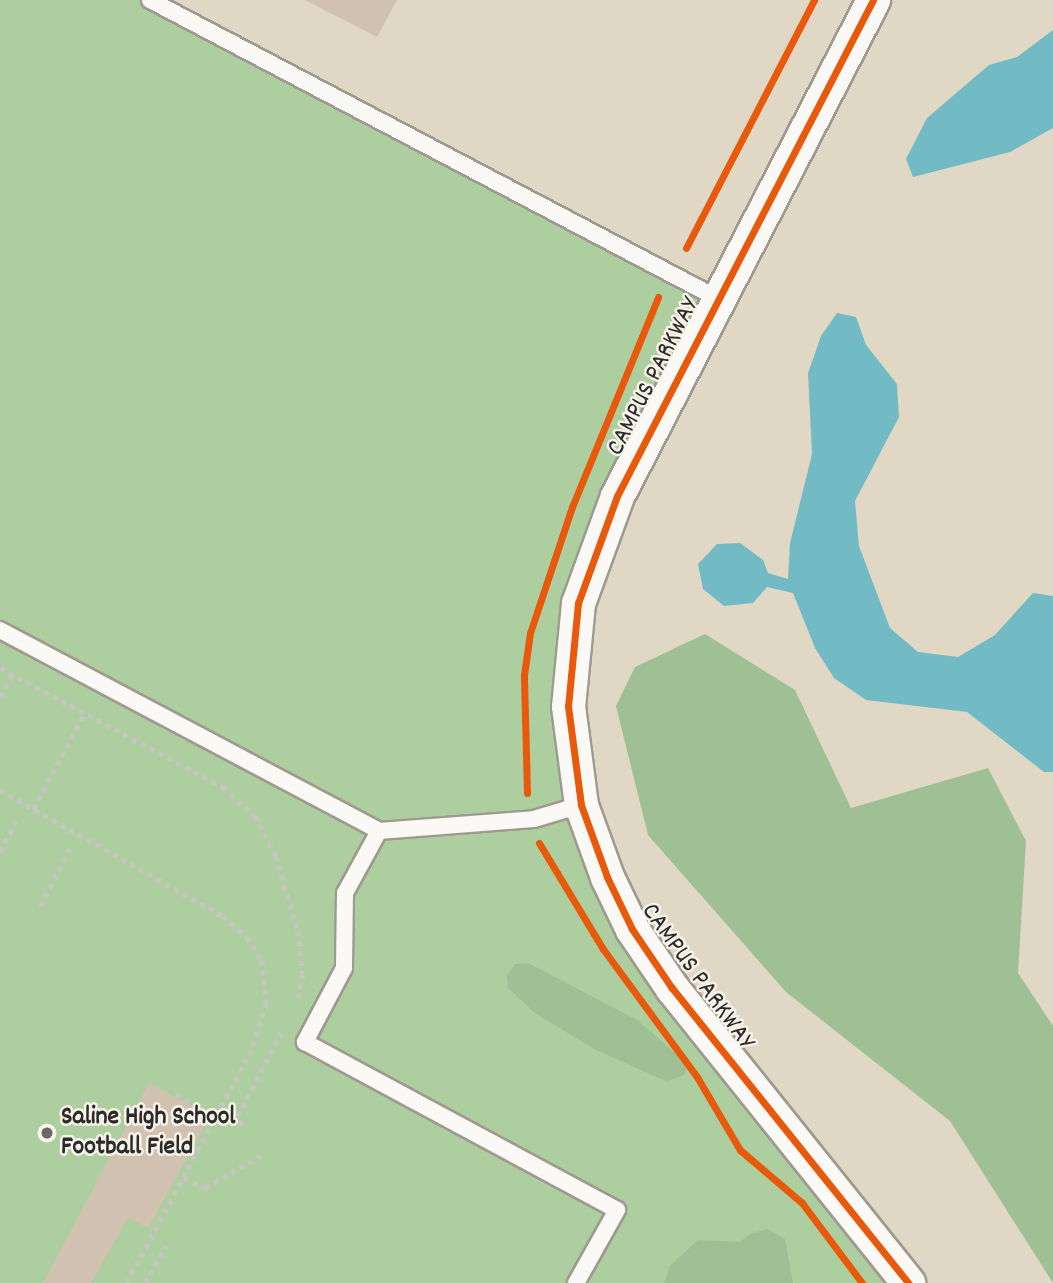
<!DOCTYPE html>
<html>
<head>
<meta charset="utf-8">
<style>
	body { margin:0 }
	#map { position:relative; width:1053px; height:1283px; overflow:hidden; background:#e0d8c5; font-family:Dekko,sans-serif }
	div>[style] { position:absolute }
	.green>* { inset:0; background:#adce9e }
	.forest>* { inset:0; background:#9fbf95 }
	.water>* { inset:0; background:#73bbc4 }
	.building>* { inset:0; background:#d0c1b1 }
	.path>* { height:4.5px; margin-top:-2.25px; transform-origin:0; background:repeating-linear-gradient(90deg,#c7c5c1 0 5px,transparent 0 10px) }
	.roads { filter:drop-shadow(2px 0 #9f9a8f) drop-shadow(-2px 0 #9f9a8f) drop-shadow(0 2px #9f9a8f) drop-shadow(0 -2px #9f9a8f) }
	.service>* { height:16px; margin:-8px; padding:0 8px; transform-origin:8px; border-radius:8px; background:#faf9f6 }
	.minor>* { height:33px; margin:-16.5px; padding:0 16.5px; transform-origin:16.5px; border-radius:16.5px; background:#faf9f6 }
	.cycleway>* { height:7px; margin:-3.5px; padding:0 3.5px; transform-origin:3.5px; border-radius:3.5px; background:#e8590c }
	.dots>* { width:19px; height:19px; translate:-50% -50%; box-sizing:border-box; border:4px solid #f7f3e8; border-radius:50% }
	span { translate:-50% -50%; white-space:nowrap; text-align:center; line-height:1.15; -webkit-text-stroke:5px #f7f3e8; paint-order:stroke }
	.street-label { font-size:26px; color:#2b2b2b }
	.poi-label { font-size:26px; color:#2b2b2b; font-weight:700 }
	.left { translate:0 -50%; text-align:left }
</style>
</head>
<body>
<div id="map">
	<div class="green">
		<div style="clip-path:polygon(0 0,150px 0,717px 298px,574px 624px,607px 877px,908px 1283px,0 1283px)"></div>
	</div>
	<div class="forest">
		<div style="clip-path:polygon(705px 634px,795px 690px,851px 808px,988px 768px,1026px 841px,1018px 973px,1053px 1026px,1053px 1283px,950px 1121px,786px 992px,648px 835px,616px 706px,635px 667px)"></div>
		<div style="clip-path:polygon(528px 963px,637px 1020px,681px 1058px,686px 1069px,684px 1075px,667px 1081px,652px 1075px,596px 1050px,535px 1013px,508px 988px,507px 976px,515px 964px)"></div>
		<div style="clip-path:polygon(768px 1229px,785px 1239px,793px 1283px,664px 1283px,670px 1266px,698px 1240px,740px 1242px,750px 1234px)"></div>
	</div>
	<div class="water">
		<div style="clip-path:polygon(1053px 30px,1053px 128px,1010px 152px,913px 177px,906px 159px,927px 118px,989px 65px,1017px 57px)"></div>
		<div style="clip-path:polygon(837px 313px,856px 317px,866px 345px,897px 384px,899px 417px,855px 501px,859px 546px,890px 628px,918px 652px,958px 657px,995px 635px,1033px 593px,1053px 596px,1053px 772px,1044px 772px,967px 712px,866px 700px,834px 678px,815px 648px,793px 593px,767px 587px,753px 603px,724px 606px,703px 589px,698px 564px,717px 544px,740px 543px,763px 560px,768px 573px,788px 579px,790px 543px,812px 454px,808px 373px,821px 336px)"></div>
	</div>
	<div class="building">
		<div style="clip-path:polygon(305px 0,397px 0,377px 37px)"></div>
		<div style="clip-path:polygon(149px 1083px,210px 1116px,148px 1228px,128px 1218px,91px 1283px,43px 1283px)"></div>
	</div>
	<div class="path">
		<div style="left:0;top:668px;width:253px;rotate:28.1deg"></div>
		<div style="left:223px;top:787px;width:43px;rotate:42.2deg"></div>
		<div style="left:255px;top:816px;width:45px;rotate:62.3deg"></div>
		<div style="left:276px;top:856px;width:78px;rotate:73.7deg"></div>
		<div style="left:298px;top:931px;width:43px;rotate:83.4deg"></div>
		<div style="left:303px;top:974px;width:31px;rotate:101deg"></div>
		<div style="left:0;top:697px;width:26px;rotate:-62deg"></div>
		<div style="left:0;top:790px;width:256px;rotate:29.5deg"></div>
		<div style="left:223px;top:916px;width:32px;rotate:41deg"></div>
		<div style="left:247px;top:937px;width:27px;rotate:57deg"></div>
		<div style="left:262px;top:960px;width:43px;rotate:84.7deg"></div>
		<div style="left:266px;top:1003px;width:49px;rotate:106.6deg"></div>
		<div style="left:252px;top:1050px;width:264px;rotate:118.2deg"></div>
		<div style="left:33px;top:809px;width:109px;rotate:-61.6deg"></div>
		<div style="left:0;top:852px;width:39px;rotate:-63deg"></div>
		<div style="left:40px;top:906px;width:68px;rotate:-62.7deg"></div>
		<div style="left:176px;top:1094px;width:16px;rotate:30deg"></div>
		<div style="left:242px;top:1125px;width:10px;rotate:-119deg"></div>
		<div style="left:237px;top:1116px;width:98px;rotate:-61.9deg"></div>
		<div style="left:184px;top:1178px;width:23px;rotate:25deg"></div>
		<div style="left:205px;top:1188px;width:64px;rotate:-30.2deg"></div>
		<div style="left:145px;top:1283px;width:43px;rotate:-60.4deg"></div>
	</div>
	<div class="roads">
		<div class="service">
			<div style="left:150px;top:0;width:641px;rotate:27.73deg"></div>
			<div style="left:0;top:630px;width:429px;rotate:27.9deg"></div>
			<div style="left:379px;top:831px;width:71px;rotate:118.7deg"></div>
			<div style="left:345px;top:893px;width:75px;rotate:90.8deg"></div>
			<div style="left:344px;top:968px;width:84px;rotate:117.8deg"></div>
			<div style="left:305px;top:1042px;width:354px;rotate:28.3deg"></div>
			<div style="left:617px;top:1210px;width:84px;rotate:119.3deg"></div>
			<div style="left:379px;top:831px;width:155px;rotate:-4.4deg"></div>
			<div style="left:534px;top:819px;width:49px;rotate:-16.6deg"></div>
		</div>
		<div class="minor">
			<div style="left:873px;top:0;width:558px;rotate:117.3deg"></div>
			<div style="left:617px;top:496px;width:114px;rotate:110deg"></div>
			<div style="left:578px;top:603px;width:103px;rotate:95.5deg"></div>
			<div style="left:568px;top:706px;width:100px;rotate:82.5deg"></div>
			<div style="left:581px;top:805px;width:77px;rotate:70.1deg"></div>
			<div style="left:607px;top:877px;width:58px;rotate:64.3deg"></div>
			<div style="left:632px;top:929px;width:71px;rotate:55.9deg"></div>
			<div style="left:672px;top:988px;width:378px;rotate:51.3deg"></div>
		</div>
	</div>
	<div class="cycleway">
		<div style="left:873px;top:0;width:558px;rotate:117.3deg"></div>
		<div style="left:617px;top:496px;width:114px;rotate:110deg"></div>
		<div style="left:578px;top:603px;width:103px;rotate:95.5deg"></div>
		<div style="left:568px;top:706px;width:100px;rotate:82.5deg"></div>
		<div style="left:581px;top:805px;width:77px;rotate:70.1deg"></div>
		<div style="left:607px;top:877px;width:58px;rotate:64.3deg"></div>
		<div style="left:632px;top:929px;width:71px;rotate:55.9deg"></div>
		<div style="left:672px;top:988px;width:378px;rotate:51.3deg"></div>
		<div style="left:686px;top:248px;width:279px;rotate:-62.7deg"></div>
		<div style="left:527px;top:793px;width:118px;rotate:-91.5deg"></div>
		<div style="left:524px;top:675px;width:42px;rotate:-81.9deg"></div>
		<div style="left:530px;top:633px;width:133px;rotate:-71.6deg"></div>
		<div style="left:572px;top:507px;width:227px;rotate:-67.7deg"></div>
		<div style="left:539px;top:843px;width:124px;rotate:58.9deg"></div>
		<div style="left:603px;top:949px;width:159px;rotate:53.7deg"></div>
		<div style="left:697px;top:1077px;width:85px;rotate:59.5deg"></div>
		<div style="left:740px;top:1150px;width:82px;rotate:40.5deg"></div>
		<div style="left:802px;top:1203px;width:100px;rotate:53.1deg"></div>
	</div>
	<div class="dots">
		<div style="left:47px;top:1133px;background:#6a6861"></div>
	</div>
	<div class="street-label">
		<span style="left:654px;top:377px;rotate:-63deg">CAMPUS PARKWAY</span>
		<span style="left:697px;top:977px;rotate:54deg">CAMPUS PARKWAY</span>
	</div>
	<div class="poi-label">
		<span class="left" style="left:61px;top:1133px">Saline High School<br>Football Field</span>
	</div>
</div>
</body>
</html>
